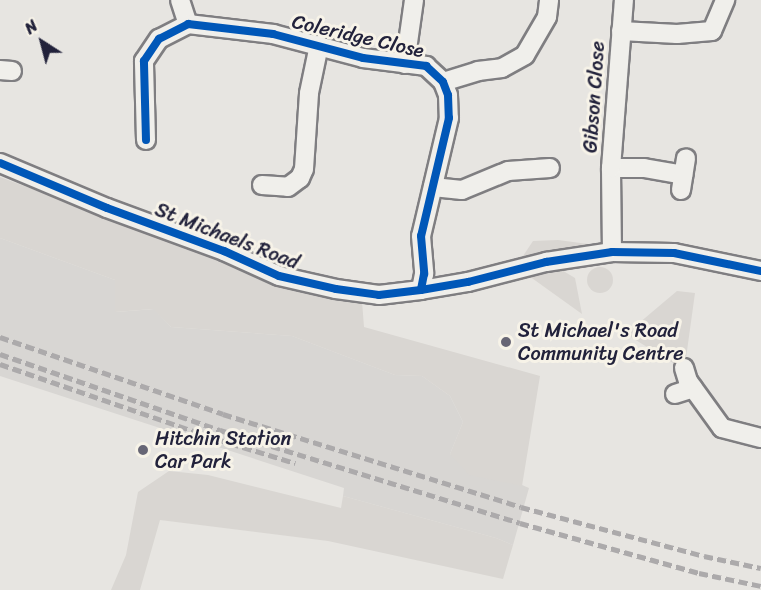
<!DOCTYPE html>
<html>
<head>
<meta charset="utf-8">
<style>
	body { margin:0 }
	#map { position:relative; width:761px; height:590px; overflow:hidden; background:#e7e5e1; font-family:Sriracha,sans-serif }
	div>[style] { position:absolute }
	.built>* { inset:0; background:#d8d6d3 }
	.green>* { inset:0; background:#d9d6d2 }
	.round { border-radius:50% }
	.roads { filter:drop-shadow(2px 0 #7f7e81) drop-shadow(-2px 0 #7f7e81) drop-shadow(0 2px #7f7e81) drop-shadow(0 -2px #7f7e81) }
	.minor>* { height:18px; margin:-9px; padding:0 9px; transform-origin:9px; border-radius:9px; background:#f0efeb }
	.rail>* { height:4.5px; margin-top:-2.25px; transform-origin:0; background:repeating-linear-gradient(90deg,#acaaab 0 9px,transparent 0 13.5px) }
	.cycleway>* { height:8px; margin:-4px; padding:0 4px; transform-origin:4px; border-radius:4px; background:#0057b8 }
	.dots>* { width:16px; height:16px; translate:-50% -50%; box-sizing:border-box; border:3px solid #f7f3e8; border-radius:50% }
	span { translate:-50% -50%; white-space:nowrap; text-align:center; line-height:1.15; -webkit-text-stroke:6px #f7f3e8; paint-order:stroke }
	.street-label { font-size:20px; color:#22223b }
	.poi-label { font-size:20px; color:#22223b }
	.left { translate:0 -50%; text-align:left }
	.north { position:absolute; left:12px; top:12px; width:60px; height:60px; -webkit-text-stroke:4px #f7f3e8; paint-order:stroke; rotate:324deg; font-size:16px; font-weight:700; line-height:24px; text-align:center; color:#22223b }
	.north::after { content:''; display:block; margin:auto; width:21px; height:27px; background:#22223b; clip-path:polygon(50% 0,100% 100%,50% 72%,0 100%) }
</style>
</head>
<body>
<div id="map">
	<div class="built">
		<div style="clip-path:polygon(0 238px,115px 280px,116px 312px,154px 309px,171px 327px,292px 336px,395px 375px,422px 376px,450px 396px,463px 422px,450px 454px,529px 488px,513px 545px,496px 538px,343px 496px,344px 488px,0 376px)"></div>
	</div>
	<div class="green">
		<div style="clip-path:polygon(0 177px,129px 225px,362px 301px,364px 327px,540px 376px,522px 486px,469px 475px,450px 454px,463px 422px,450px 396px,422px 376px,395px 375px,292px 336px,171px 327px,153px 309px,115px 312px,115px 280px,0 238px)"></div>
		<div style="clip-path:polygon(558px 240px,588px 244px,523px 256px,533px 241px)"></div>
		<div class="round" style="left:587px;top:267px;width:26px;height:26px"></div>
		<div style="clip-path:polygon(560px 269px,575px 278px,582px 314px,529px 276px)"></div>
		<div style="clip-path:polygon(677px 291px,695px 293px,686px 358px,673px 363px,626px 334px)"></div>
		<div style="clip-path:polygon(169px 471px,208px 475px,341px 508px,343px 496px,496px 538px,513px 545px,503px 579px,328px 541px,160px 520px,140px 590px,111px 590px,126px 555px,138px 492px)"></div>
	</div>
	<div class="roads">
		<div class="minor">
			<div style="left:180px;top:0;width:25px;rotate:72deg"></div>
			<div style="left:621px;top:31px;width:56px;rotate:3.1deg"></div>
			<div style="left:677px;top:34px;width:35px;rotate:-5deg"></div>
			<div style="left:712px;top:31px;width:34px;rotate:-67deg"></div>
			<div style="left:405px;top:64px;width:65px;rotate:-82deg"></div>
			<div style="left:0;top:70px;width:12px;rotate:5deg"></div>
			<div style="left:443px;top:82px;width:37px;rotate:-17deg"></div>
			<div style="left:478px;top:71px;width:24px;rotate:-7deg"></div>
			<div style="left:502px;top:68px;width:26px;rotate:-29deg"></div>
			<div style="left:525px;top:55px;width:44px;rotate:-59.9deg"></div>
			<div style="left:547px;top:17px;width:17px;rotate:-83deg"></div>
			<div style="left:146px;top:140px;width:79px;rotate:-91.5deg"></div>
			<div style="left:144px;top:61px;width:27px;rotate:-56deg"></div>
			<div style="left:159px;top:39px;width:33px;rotate:-27deg"></div>
			<div style="left:188px;top:24px;width:86px;rotate:6.7deg"></div>
			<div style="left:273px;top:34px;width:93px;rotate:14.9deg"></div>
			<div style="left:363px;top:58px;width:64px;rotate:7.2deg"></div>
			<div style="left:426px;top:66px;width:23px;rotate:43deg"></div>
			<div style="left:443px;top:82px;width:14px;rotate:69deg"></div>
			<div style="left:448px;top:95px;width:23px;rotate:88deg"></div>
			<div style="left:449px;top:118px;width:121px;rotate:103.3deg"></div>
			<div style="left:421px;top:236px;width:38px;rotate:85deg"></div>
			<div style="left:424px;top:274px;width:16px;rotate:101deg"></div>
			<div style="left:0;top:163px;width:116px;rotate:22.8deg"></div>
			<div style="left:107px;top:208px;width:125px;rotate:20.2deg"></div>
			<div style="left:224px;top:251px;width:60px;rotate:24.4deg"></div>
			<div style="left:279px;top:276px;width:58px;rotate:12.8deg"></div>
			<div style="left:336px;top:289px;width:43px;rotate:7.9deg"></div>
			<div style="left:379px;top:295px;width:42px;rotate:-6.8deg"></div>
			<div style="left:421px;top:290px;width:48px;rotate:-9.7deg"></div>
			<div style="left:468px;top:282px;width:81px;rotate:-14.4deg"></div>
			<div style="left:546px;top:262px;width:67px;rotate:-8.6deg"></div>
			<div style="left:612px;top:252px;width:62px;rotate:0.9deg"></div>
			<div style="left:674px;top:253px;width:89px;rotate:11.7deg"></div>
			<div style="left:611px;top:168px;width:33px"></div>
			<div style="left:644px;top:168px;width:40px;rotate:10deg"></div>
			<div style="left:262px;top:185px;width:26px;rotate:4deg"></div>
			<div style="left:288px;top:187px;width:15px;rotate:-37deg"></div>
			<div style="left:300px;top:178px;width:10px;rotate:-66deg"></div>
			<div style="left:304px;top:169px;width:76px;rotate:-86.2deg"></div>
			<div style="left:309px;top:93px;width:49px;rotate:-78.2deg"></div>
			<div style="left:433px;top:187px;width:29px;rotate:6deg"></div>
			<div style="left:462px;top:190px;width:50px;rotate:-22.4deg"></div>
			<div style="left:508px;top:171px;width:42px;rotate:-4.1deg"></div>
			<div style="left:681px;top:190px;width:32px;rotate:-81deg"></div>
			<div style="left:612px;top:252px;width:84px;rotate:-90.7deg"></div>
			<div style="left:611px;top:168px;width:169px;rotate:-85.6deg"></div>
			<div style="left:684px;top:368px;width:14px;rotate:73deg"></div>
			<div style="left:688px;top:381px;width:58px;rotate:54.1deg"></div>
			<div style="left:722px;top:428px;width:40px;rotate:14.4deg"></div>
			<div style="left:675px;top:394px;width:19px;rotate:-18deg"></div>
		</div>
	</div>
	<div class="rail">
		<div style="left:0;top:337px;width:236px;rotate:19deg"></div>
		<div style="left:223px;top:414px;width:312px;rotate:17.3deg"></div>
		<div style="left:521px;top:507px;width:189px;rotate:15deg"></div>
		<div style="left:704px;top:556px;width:58px;rotate:11.9deg"></div>
		<div style="left:0;top:354px;width:233px;rotate:19.1deg"></div>
		<div style="left:220px;top:430px;width:314px;rotate:17.2deg"></div>
		<div style="left:520px;top:523px;width:186px;rotate:15.6deg"></div>
		<div style="left:699px;top:573px;width:63px;rotate:11.8deg"></div>
		<div style="left:0;top:364px;width:230px;rotate:19.1deg"></div>
		<div style="left:217px;top:439px;width:82px;rotate:17.1deg"></div>
	</div>
	<div class="cycleway">
		<div style="left:146px;top:140px;width:79px;rotate:-91.5deg"></div>
		<div style="left:144px;top:61px;width:27px;rotate:-56deg"></div>
		<div style="left:159px;top:39px;width:33px;rotate:-27deg"></div>
		<div style="left:188px;top:24px;width:86px;rotate:6.7deg"></div>
		<div style="left:273px;top:34px;width:93px;rotate:14.9deg"></div>
		<div style="left:363px;top:58px;width:64px;rotate:7.2deg"></div>
		<div style="left:426px;top:66px;width:23px;rotate:43deg"></div>
		<div style="left:443px;top:82px;width:14px;rotate:69deg"></div>
		<div style="left:448px;top:95px;width:23px;rotate:88deg"></div>
		<div style="left:449px;top:118px;width:121px;rotate:103.3deg"></div>
		<div style="left:421px;top:236px;width:38px;rotate:85deg"></div>
		<div style="left:424px;top:274px;width:16px;rotate:101deg"></div>
		<div style="left:0;top:163px;width:116px;rotate:22.8deg"></div>
		<div style="left:107px;top:208px;width:125px;rotate:20.2deg"></div>
		<div style="left:224px;top:251px;width:60px;rotate:24.4deg"></div>
		<div style="left:279px;top:276px;width:58px;rotate:12.8deg"></div>
		<div style="left:336px;top:289px;width:43px;rotate:7.9deg"></div>
		<div style="left:379px;top:295px;width:42px;rotate:-6.8deg"></div>
		<div style="left:421px;top:290px;width:48px;rotate:-9.7deg"></div>
		<div style="left:468px;top:282px;width:81px;rotate:-14.4deg"></div>
		<div style="left:546px;top:262px;width:67px;rotate:-8.6deg"></div>
		<div style="left:612px;top:252px;width:62px;rotate:0.9deg"></div>
		<div style="left:674px;top:253px;width:89px;rotate:11.7deg"></div>
	</div>
	<div class="dots">
		<div style="left:506px;top:342px;background:#676675"></div>
		<div style="left:143px;top:450px;background:#676675"></div>
	</div>
	<div class="street-label">
		<span style="left:358px;top:36px;rotate:13deg">Coleridge Close</span>
		<span style="left:594px;top:97px;rotate:-86deg">Gibson Close</span>
		<span style="left:227px;top:236px;rotate:21deg">St Michaels Road</span>
	</div>
	<div class="poi-label">
		<span class="left" style="left:518px;top:342px">St Michael's Road<br>Community Centre</span>
		<span class="left" style="left:155px;top:450px">Hitchin Station<br>Car Park</span>
	</div>
	<div class="north">N</div>
</div>
</body>
</html>
